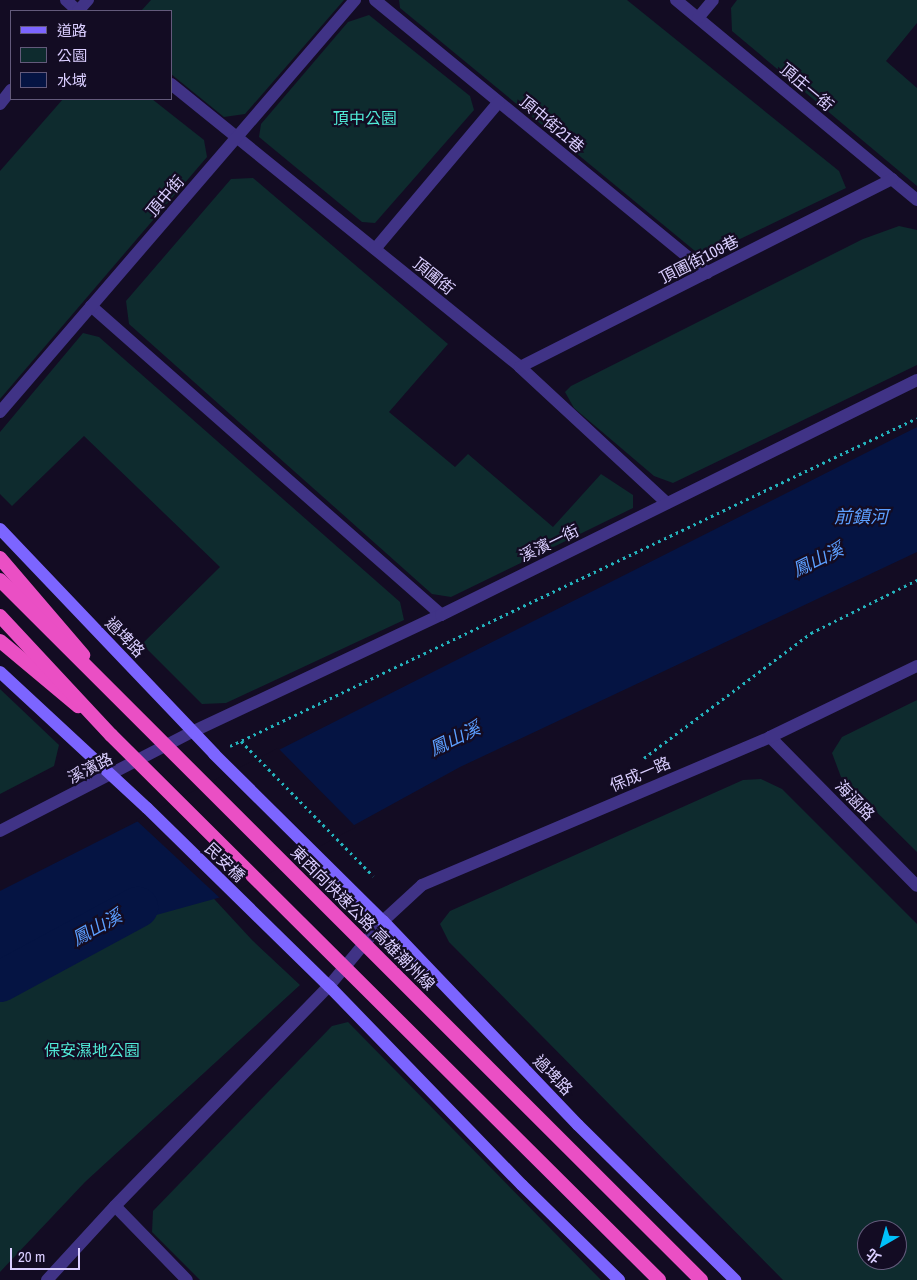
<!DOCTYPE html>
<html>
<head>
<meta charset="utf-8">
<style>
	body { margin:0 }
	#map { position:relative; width:917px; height:1280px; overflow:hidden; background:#130c23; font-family:"Archivo Narrow","Noto Sans TC",sans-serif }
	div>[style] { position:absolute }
	.green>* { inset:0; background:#0e2b2e }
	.water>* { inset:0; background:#051443 }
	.pier>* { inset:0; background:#130c23 }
	.river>* { height:41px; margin:-20.5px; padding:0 20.5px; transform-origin:20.5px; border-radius:20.5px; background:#051443 }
	.path>* { height:3px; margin-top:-1.5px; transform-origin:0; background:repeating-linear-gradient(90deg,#24b3bd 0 2.5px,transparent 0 6.5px) }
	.service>* { height:12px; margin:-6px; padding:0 6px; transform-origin:6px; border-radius:6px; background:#403386 }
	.minor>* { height:12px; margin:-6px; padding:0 6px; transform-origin:6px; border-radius:6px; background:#403386 }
	.secondary>* { height:12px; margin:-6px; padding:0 6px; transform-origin:6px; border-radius:6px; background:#7c65ff }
	.trunk>* { height:14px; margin:-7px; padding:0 7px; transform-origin:7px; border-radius:7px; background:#ea4fc4 }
	.trunk-bridge>* { height:14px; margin:-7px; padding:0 7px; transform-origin:7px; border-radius:7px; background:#ea4fc4 }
	span { translate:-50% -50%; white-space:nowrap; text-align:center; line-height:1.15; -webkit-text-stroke:4.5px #130c23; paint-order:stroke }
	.street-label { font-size:16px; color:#daceff }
	.park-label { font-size:16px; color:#50e9d6 }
	.water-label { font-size:18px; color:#5c9fff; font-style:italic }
	.legend { position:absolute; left:10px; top:10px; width:162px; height:90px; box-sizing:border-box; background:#130c23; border:1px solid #635a7b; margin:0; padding:6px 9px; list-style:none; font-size:15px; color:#daceff }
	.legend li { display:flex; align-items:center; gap:10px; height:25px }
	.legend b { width:25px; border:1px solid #635a7b }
	.north { position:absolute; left:857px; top:1220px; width:50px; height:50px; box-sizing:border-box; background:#130c23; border:1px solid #635a7b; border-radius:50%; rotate:218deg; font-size:14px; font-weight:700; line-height:20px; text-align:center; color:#daceff }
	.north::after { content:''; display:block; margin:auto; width:18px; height:22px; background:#00c0f9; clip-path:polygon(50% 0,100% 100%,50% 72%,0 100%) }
	.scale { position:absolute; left:10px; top:1248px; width:70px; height:22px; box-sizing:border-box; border:2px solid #daceff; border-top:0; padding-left:6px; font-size:15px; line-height:18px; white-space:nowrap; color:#daceff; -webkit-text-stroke:4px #130c23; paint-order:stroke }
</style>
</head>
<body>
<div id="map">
	<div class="green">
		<div style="clip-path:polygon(151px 0,344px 0,245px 114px,224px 117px,171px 74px,171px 11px,141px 11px)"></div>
		<div style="clip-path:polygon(399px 0,627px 0,839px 171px,846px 188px,715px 251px,695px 251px,400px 8px)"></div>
		<div style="clip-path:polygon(737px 0,917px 0,917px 23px,886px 61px,917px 88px,917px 186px,732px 31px,731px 8px)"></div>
		<div style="clip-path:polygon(369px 15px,470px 96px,474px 110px,375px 223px,362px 222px,259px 137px,261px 124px,348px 22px)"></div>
		<div style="clip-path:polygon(63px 99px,152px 99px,204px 140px,207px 157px,0 399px,0 171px)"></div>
		<div style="clip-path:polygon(253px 178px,448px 344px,389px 412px,455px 467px,468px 454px,553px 527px,601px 474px,633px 495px,633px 508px,451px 597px,432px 594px,129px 324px,126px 301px,231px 179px)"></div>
		<div style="clip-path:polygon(899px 226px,917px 230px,917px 365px,673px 483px,654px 476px,574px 408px,565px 392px,571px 386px,863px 239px)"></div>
		<div style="clip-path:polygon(83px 333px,99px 337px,400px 602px,404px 620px,226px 703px,202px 704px,142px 644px,220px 567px,84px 436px,12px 506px,0 494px,0 432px)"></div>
		<div style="clip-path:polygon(0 689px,59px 745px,54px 766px,0 794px)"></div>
		<div style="clip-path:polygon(917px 700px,917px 852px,841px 777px,832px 753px,842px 737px)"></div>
		<div style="clip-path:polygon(evenodd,761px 779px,782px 789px,917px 924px,917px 1280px,783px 1280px,449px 942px,440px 924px,450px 911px,743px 780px,761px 779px,867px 1230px,897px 1230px,897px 1260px,867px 1260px,867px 1230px)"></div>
		<div style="clip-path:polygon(204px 888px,252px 940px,300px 985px,85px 1182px,0 1272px,0 992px)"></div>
		<div style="clip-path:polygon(348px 1022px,601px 1280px,200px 1280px,152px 1232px,153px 1211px,332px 1026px)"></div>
	</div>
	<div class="water">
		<div style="clip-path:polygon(917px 427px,917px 552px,460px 767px,225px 896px,84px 935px,0 991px,0 891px)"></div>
	</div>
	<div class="pier">
		<div style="clip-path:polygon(278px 748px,356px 827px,221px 899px,136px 820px)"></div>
	</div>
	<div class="river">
		<div style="left:0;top:981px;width:156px;rotate:-28.4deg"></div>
	</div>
	<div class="path">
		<div style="left:241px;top:741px;width:189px;rotate:45.6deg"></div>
		<div style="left:230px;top:746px;width:761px;rotate:-25.52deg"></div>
		<div style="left:644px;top:758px;width:209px;rotate:-36.8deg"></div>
		<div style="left:811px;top:633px;width:119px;rotate:-26.6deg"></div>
	</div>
	<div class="service">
		<div style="left:47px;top:1280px;width:100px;rotate:-47.4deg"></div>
		<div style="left:115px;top:1206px;width:307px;rotate:-45.8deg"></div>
		<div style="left:329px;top:986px;width:85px;rotate:-50.3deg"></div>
	</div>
	<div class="minor">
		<div style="left:66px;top:0;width:16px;rotate:43deg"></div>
		<div style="left:375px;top:0;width:430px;rotate:39.4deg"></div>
		<div style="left:676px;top:0;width:313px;rotate:39.7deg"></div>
		<div style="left:78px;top:11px;width:15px;rotate:-48deg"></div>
		<div style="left:698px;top:18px;width:23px;rotate:-50deg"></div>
		<div style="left:171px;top:84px;width:449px;rotate:39deg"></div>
		<div style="left:520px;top:367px;width:200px;rotate:42.8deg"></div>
		<div style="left:0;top:104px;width:18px;rotate:-52deg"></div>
		<div style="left:375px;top:249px;width:192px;rotate:-49.9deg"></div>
		<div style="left:91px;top:306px;width:467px;rotate:41.4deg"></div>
		<div style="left:520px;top:367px;width:417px;rotate:-26.8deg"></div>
		<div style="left:0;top:412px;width:544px;rotate:-49.25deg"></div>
		<div style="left:770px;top:737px;width:209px;rotate:45.4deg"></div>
		<div style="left:0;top:831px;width:218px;rotate:-27.3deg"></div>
		<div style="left:194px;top:731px;width:273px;rotate:-25.2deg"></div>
		<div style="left:441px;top:615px;width:531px;rotate:-26.28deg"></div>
		<div style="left:383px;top:921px;width:53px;rotate:-42.7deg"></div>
		<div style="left:422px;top:885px;width:378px;rotate:-23deg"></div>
		<div style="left:770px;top:737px;width:163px;rotate:-25.8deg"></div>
		<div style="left:115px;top:1206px;width:103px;rotate:45.8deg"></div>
	</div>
	<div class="secondary">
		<div style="left:0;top:529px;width:311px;rotate:46.4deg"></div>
		<div style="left:214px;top:754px;width:238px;rotate:44.7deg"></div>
		<div style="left:383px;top:921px;width:282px;rotate:46.3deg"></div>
		<div style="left:578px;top:1125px;width:221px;rotate:44.6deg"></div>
		<div style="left:0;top:672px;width:200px;rotate:42.8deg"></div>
		<div style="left:147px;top:808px;width:255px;rotate:44.4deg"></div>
		<div style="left:329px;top:986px;width:277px;rotate:45.9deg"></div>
		<div style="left:522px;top:1185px;width:136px;rotate:44.4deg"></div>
	</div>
	<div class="trunk">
		<div style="left:0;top:558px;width:128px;rotate:49.4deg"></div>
		<div style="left:0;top:641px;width:102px;rotate:39.8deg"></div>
	</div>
	<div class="trunk-bridge">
		<div style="left:0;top:580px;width:991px;rotate:44.96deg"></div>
		<div style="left:0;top:616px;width:163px;rotate:47deg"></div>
		<div style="left:111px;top:735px;width:773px;rotate:44.84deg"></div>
	</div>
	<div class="street-label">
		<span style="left:807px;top:87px;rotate:40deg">頂庄一街</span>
		<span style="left:552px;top:124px;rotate:40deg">頂中街21巷</span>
		<span style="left:165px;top:196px;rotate:-49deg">頂中街</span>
		<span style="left:699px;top:259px;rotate:-27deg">頂圃街109巷</span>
		<span style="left:434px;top:276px;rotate:39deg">頂圃街</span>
		<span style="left:549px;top:543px;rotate:-26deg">溪濱一街</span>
		<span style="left:125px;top:637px;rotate:46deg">過埤路</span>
		<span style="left:90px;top:768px;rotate:-27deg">溪濱路</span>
		<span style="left:640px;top:774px;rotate:-23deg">保成一路</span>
		<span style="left:855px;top:800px;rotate:46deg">海涵路</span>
		<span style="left:225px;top:862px;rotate:44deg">民安橋</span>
		<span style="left:363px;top:918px;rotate:45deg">東西向快速公路 高雄潮州線</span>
		<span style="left:553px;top:1075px;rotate:46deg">過埤路</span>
	</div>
	<div class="park-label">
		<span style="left:365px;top:118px">頂中公園</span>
		<span style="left:92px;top:1050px">保安濕地公園</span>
	</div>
	<div class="water-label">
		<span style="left:861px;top:517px">前鎮河</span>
		<span style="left:818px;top:560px;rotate:-26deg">鳳山溪</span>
		<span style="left:455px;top:739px;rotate:-26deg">鳳山溪</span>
		<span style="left:97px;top:928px;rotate:-29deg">鳳山溪</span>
	</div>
	<ul class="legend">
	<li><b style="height:6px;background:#7c65ff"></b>道路</li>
	<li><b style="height:14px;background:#0e2b2e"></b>公園</li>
	<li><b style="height:14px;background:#051443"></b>水域</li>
	</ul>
	<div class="north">北</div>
	<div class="scale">20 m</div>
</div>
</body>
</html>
